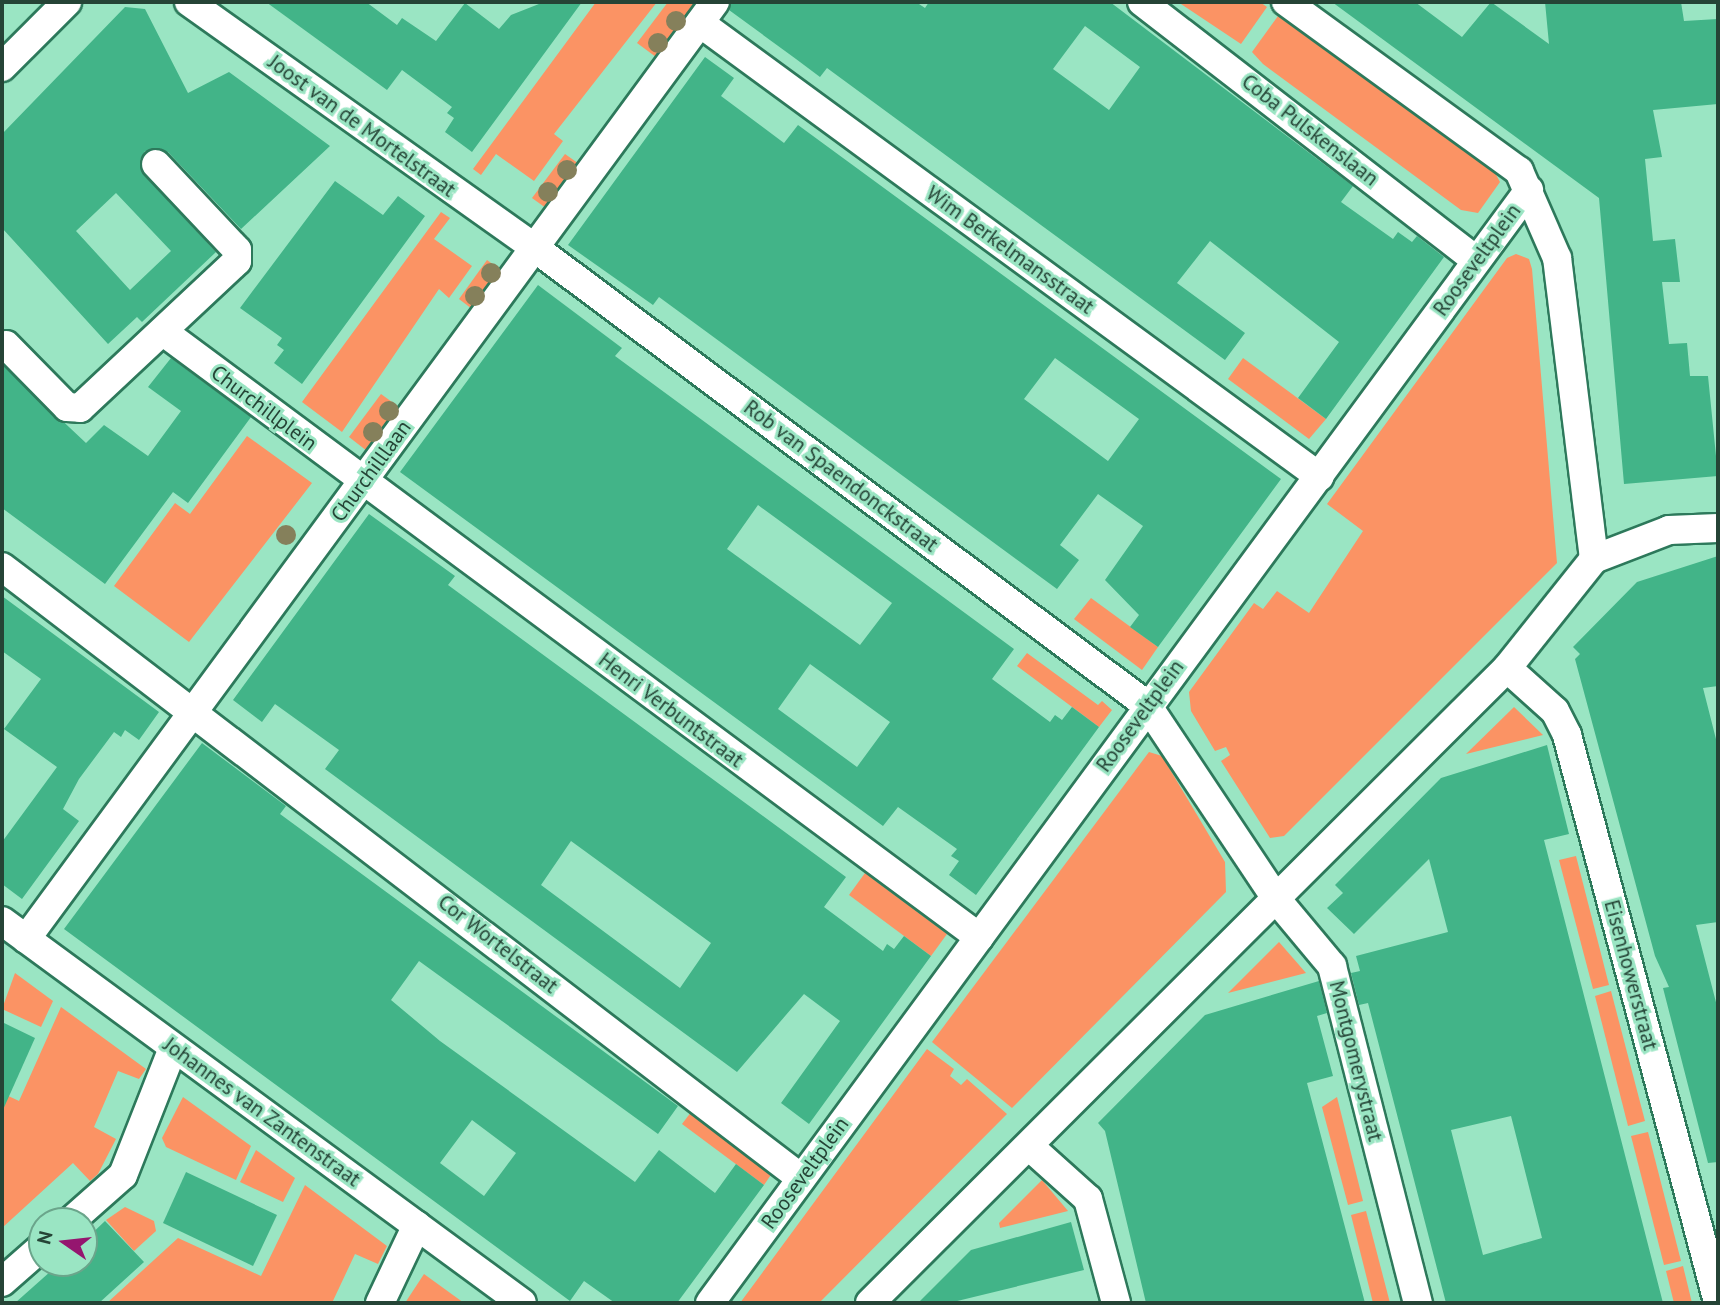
<!DOCTYPE html>
<html>
<head>
<meta charset="utf-8">
<style>
	body { margin:0 }
	#map { position:relative; width:1720px; height:1305px; overflow:hidden; background:#9ae5c3; font-family:"PT Sans",sans-serif }
	div>[style] { position:absolute }
	.green>* { inset:0; background:#fb9364 }
	.building>* { inset:0; background:#42b488 }
	.roads { filter:drop-shadow(2px 0 #2d795b) drop-shadow(-2px 0 #2d795b) drop-shadow(0 2px #2d795b) drop-shadow(0 -2px #2d795b) }
	.street>* { height:28px; margin:-14px; padding:0 14px; transform-origin:14px; border-radius:14px; background:#fff }
	.trees>* { width:20px; height:20px; margin:-10px; border-radius:50%; background:#85805b }
	span { translate:-50% -50%; white-space:nowrap; text-align:center; line-height:1.15; -webkit-text-stroke:6px #9ae5c3; paint-order:stroke }
	.street-label { font-size:21px; color:#254436 }
	.frame { position:absolute; inset:0; border:4px solid #254436; pointer-events:none }
	.north { position:absolute; left:28px; top:1207px; width:70px; height:70px; box-sizing:border-box; background:#9ae5c3; border:2px solid #6ba58b; border-radius:50%; rotate:284deg; font-size:19px; font-weight:700; line-height:28px; text-align:center; color:#254436 }
	.north::after { content:''; display:block; margin:auto; width:24px; height:32px; background:#95166f; clip-path:polygon(50% 0,100% 100%,50% 72%,0 100%) }
</style>
</head>
<body>
<div id="map">
	<div class="green">
		<div style="clip-path:polygon(596px 2px,657px 2px,554px 134px,563px 141px,534px 181px,496px 154px,481px 175px,473px 169px)"></div>
		<div style="clip-path:polygon(668px 2px,703px 2px,660px 60px,637px 43px)"></div>
		<div style="clip-path:polygon(1178px 2px,1260px 2px,1267px 7px,1241px 44px)"></div>
		<div style="clip-path:polygon(1278px 16px,1493px 169px,1500px 182px,1478px 213px,1461px 210px,1263px 64px,1252px 52px)"></div>
		<div style="clip-path:polygon(565px 154px,582px 166px,550px 211px,532px 198px)"></div>
		<div style="clip-path:polygon(441px 212px,450px 218px,434px 239px,472px 266px,449px 298px,439px 289px,342px 432px,302px 402px)"></div>
		<div style="clip-path:polygon(1516px 254px,1529px 259px,1532px 269px,1557px 563px,1284px 836px,1270px 838px,1221px 761px,1230px 755px,1226px 747px,1215px 751px,1191px 711px,1189px 692px,1254px 603px,1263px 609px,1277px 591px,1309px 613px,1363px 531px,1327px 504px,1507px 258px)"></div>
		<div style="clip-path:polygon(487px 260px,505px 273px,476px 312px,459px 299px)"></div>
		<div style="clip-path:polygon(1243px 358px,1326px 419px,1309px 439px,1228px 379px)"></div>
		<div style="clip-path:polygon(381px 394px,403px 410px,367px 451px,349px 437px)"></div>
		<div style="clip-path:polygon(247px 436px,312px 483px,189px 642px,114px 586px,175px 503px,190px 514px)"></div>
		<div style="clip-path:polygon(1091px 598px,1158px 647px,1142px 670px,1074px 619px)"></div>
		<div style="clip-path:polygon(1027px 653px,1098px 705px,1102px 701px,1112px 710px,1099px 727px,1017px 666px)"></div>
		<div style="clip-path:polygon(1514px 707px,1543px 735px,1466px 754px)"></div>
		<div style="clip-path:polygon(1149px 752px,1162px 756px,1225px 862px,1226px 892px,1012px 1108px,932px 1042px)"></div>
		<div style="clip-path:polygon(1576px 856px,1609px 985px,1593px 989px,1559px 860px)"></div>
		<div style="clip-path:polygon(865px 873px,947px 934px,931px 956px,849px 895px)"></div>
		<div style="clip-path:polygon(1279px 942px,1306px 973px,1228px 993px)"></div>
		<div style="clip-path:polygon(15px 973px,53px 1001px,41px 1027px,2px 1009px)"></div>
		<div style="clip-path:polygon(1611px 991px,1645px 1121px,1628px 1126px,1595px 996px)"></div>
		<div style="clip-path:polygon(61px 1007px,146px 1069px,139px 1079px,118px 1071px,94px 1127px,116px 1139px,98px 1174px,90px 1181px,73px 1163px,2px 1228px,2px 1093px,19px 1101px)"></div>
		<div style="clip-path:polygon(927px 1049px,954px 1069px,950px 1076px,961px 1085px,967px 1079px,1007px 1114px,819px 1303px,740px 1303px)"></div>
		<div style="clip-path:polygon(183px 1097px,251px 1146px,236px 1180px,166px 1147px,162px 1138px)"></div>
		<div style="clip-path:polygon(1337px 1097px,1363px 1201px,1348px 1205px,1322px 1107px)"></div>
		<div style="clip-path:polygon(698px 1103px,779px 1163px,764px 1185px,682px 1124px)"></div>
		<div style="clip-path:polygon(1648px 1132px,1681px 1261px,1664px 1265px,1631px 1136px)"></div>
		<div style="clip-path:polygon(256px 1150px,295px 1178px,283px 1202px,240px 1182px)"></div>
		<div style="clip-path:polygon(1042px 1180px,1068px 1211px,1000px 1228px,999px 1223px)"></div>
		<div style="clip-path:polygon(305px 1185px,387px 1246px,378px 1264px,355px 1254px,332px 1303px,107px 1303px,178px 1238px,261px 1276px)"></div>
		<div style="clip-path:polygon(125px 1207px,154px 1221px,156px 1231px,134px 1251px,106px 1220px)"></div>
		<div style="clip-path:polygon(1366px 1211px,1390px 1303px,1373px 1303px,1351px 1215px)"></div>
		<div style="clip-path:polygon(1683px 1266px,1692px 1303px,1674px 1303px,1666px 1271px)"></div>
		<div style="clip-path:polygon(424px 1274px,464px 1303px,405px 1303px)"></div>
	</div>
	<div class="building">
		<div style="clip-path:polygon(266px 2px,366px 2px,397px 25px,402px 18px,436px 41px,465px 3px,499px 29px,511px 15px,544px 2px,582px 2px,472px 152px,445px 132px,454px 118px,447px 113px,452px 107px,402px 70px,387px 90px)"></div>
		<div style="clip-path:polygon(evenodd,731px 2px,916px 2px,925px 8px,929px 2px,1110px 2px,1353px 186px,1341px 202px,1393px 239px,1398px 232px,1412px 242px,1417px 236px,1444px 257px,1326px 419px,1298px 398px,1339px 342px,1210px 241px,1177px 283px,1245px 333px,1225px 360px,827px 68px,820px 77px,796px 59px,729px 10px,731px 2px,1085px 26px,1140px 67px,1109px 110px,1053px 69px,1085px 26px)"></div>
		<div style="clip-path:polygon(1332px 2px,1415px 2px,1462px 37px,1491px 2px,1549px 44px,1545px 2px,1681px 2px,1684px 21px,1718px 19px,1718px 104px,1653px 110px,1662px 157px,1645px 159px,1653px 241px,1675px 239px,1680px 282px,1662px 282px,1669px 344px,1687px 343px,1690px 376px,1708px 376px,1718px 476px,1624px 484px,1599px 198px)"></div>
		<div style="clip-path:polygon(evenodd,125px 7px,145px 9px,188px 93px,229px 72px,330px 146px,241px 229px,168px 152px,145px 151px,140px 160px,144px 175px,216px 252px,142px 322px,137px 317px,108px 344px,2px 228px,2px 134px,125px 7px,116px 193px,171px 251px,130px 290px,76px 231px,116px 193px)"></div>
		<div style="clip-path:polygon(evenodd,705px 57px,734px 78px,721px 96px,784px 143px,798px 125px,1281px 479px,1158px 647px,1130px 627px,1139px 615px,1105px 580px,1143px 526px,1098px 494px,1060px 545px,1079px 560px,1057px 589px,659px 297px,653px 305px,568px 245px,705px 57px,1055px 358px,1139px 419px,1108px 461px,1024px 399px,1055px 358px)"></div>
		<div style="clip-path:polygon(335px 181px,383px 215px,398px 196px,425px 216px,302px 384px,274px 363px,284px 350px,277px 345px,282px 338px,240px 308px)"></div>
		<div style="clip-path:polygon(evenodd,538px 285px,622px 348px,615px 356px,1014px 649px,992px 679px,1050px 722px,1055px 715px,1062px 720px,1072px 707px,1099px 727px,976px 895px,949px 875px,959px 861px,951px 856px,957px 849px,898px 807px,883px 826px,400px 472px,538px 285px,758px 505px,892px 603px,860px 645px,727px 549px,758px 505px,538px 285px,810px 664px,890px 722px,857px 767px,778px 709px,810px 664px)"></div>
		<div style="clip-path:polygon(171px 358px,251px 417px,188px 503px,173px 492px,105px 584px,2px 508px,2px 364px,86px 443px,104px 425px,148px 456px,181px 411px,148px 387px)"></div>
		<div style="clip-path:polygon(evenodd,369px 514px,455px 576px,448px 585px,846px 877px,824px 907px,883px 951px,887px 944px,894px 949px,904px 936px,931px 956px,809px 1124px,781px 1103px,840px 1021px,804px 994px,737px 1072px,325px 769px,339px 750px,275px 704px,262px 722px,233px 700px,369px 514px,571px 841px,711px 943px,680px 988px,541px 885px,571px 841px)"></div>
		<div style="clip-path:polygon(1718px 556px,1718px 686px,1703px 688px,1718px 747px,1718px 922px,1696px 925px,1718px 1010px,1718px 1162px,1708px 1163px,1663px 988px,1669px 987px,1655px 956px,1575px 659px,1580px 654px,1573px 647px,1637px 582px)"></div>
		<div style="clip-path:polygon(2px 596px,159px 712px,139px 740px,125px 730px,121px 737px,114px 732px,79px 779px,63px 809px,79px 821px,22px 899px,2px 884px,2px 842px,57px 767px,4px 729px,41px 679px,2px 651px)"></div>
		<div style="clip-path:polygon(evenodd,202px 743px,286px 806px,280px 814px,678px 1106px,658px 1134px,419px 961px,391px 1000px,440px 1041px,635px 1182px,659px 1150px,715px 1193px,736px 1164px,764px 1185px,677px 1303px,615px 1303px,584px 1281px,570px 1301px,64px 929px,202px 743px,472px 1120px,516px 1153px,484px 1196px,440px 1163px,472px 1120px)"></div>
		<div style="clip-path:polygon(evenodd,1547px 745px,1569px 834px,1544px 840px,1663px 1303px,1446px 1303px,1368px 1003px,1359px 1005px,1351px 973px,1360px 971px,1356px 956px,1448px 932px,1429px 859px,1354px 934px,1327px 908px,1343px 893px,1335px 885px,1441px 778px,1547px 745px,1511px 1116px,1542px 1238px,1483px 1255px,1451px 1130px,1511px 1116px)"></div>
		<div style="clip-path:polygon(1319px 981px,1327px 1013px,1317px 1016px,1333px 1076px,1307px 1083px,1365px 1303px,1146px 1303px,1105px 1131px,1098px 1123px,1205px 1015px)"></div>
		<div style="clip-path:polygon(2px 1022px,35px 1038px,2px 1112px)"></div>
		<div style="clip-path:polygon(186px 1172px,277px 1215px,253px 1266px,163px 1223px)"></div>
		<div style="clip-path:polygon(105px 1221px,144px 1262px,99px 1303px,15px 1303px,60px 1263px,84px 1263px,84px 1241px)"></div>
		<div style="clip-path:polygon(1071px 1222px,1084px 1270px,949px 1303px,918px 1303px,971px 1250px)"></div>
	</div>
	<div class="roads">
		<div class="street">
			<div style="left:189px;top:2px;width:425px;rotate:35.4deg"></div>
			<div style="left:535px;top:248px;width:764px;rotate:36.75deg"></div>
			<div style="left:1147px;top:705px;width:234px;rotate:56.3deg"></div>
			<div style="left:1277px;top:900px;width:86px;rotate:50.2deg"></div>
			<div style="left:1332px;top:966px;width:348px;rotate:75.7deg"></div>
			<div style="left:1142px;top:2px;width:422px;rotate:37.7deg"></div>
			<div style="left:700px;top:23px;width:768px;rotate:36.21deg"></div>
			<div style="left:2px;top:67px;width:92px;rotate:-45deg"></div>
			<div style="left:165px;top:333px;width:1014px;rotate:36.58deg"></div>
			<div style="left:6px;top:345px;width:87px;rotate:45.5deg"></div>
			<div style="left:67px;top:407px;width:13px;rotate:4deg"></div>
			<div style="left:80px;top:408px;width:215px;rotate:-43.1deg"></div>
			<div style="left:237px;top:261px;width:11px;rotate:-90deg"></div>
			<div style="left:237px;top:250px;width:118px;rotate:-133.3deg"></div>
			<div style="left:1594px;top:559px;width:80px;rotate:-21.1deg"></div>
			<div style="left:1669px;top:530px;width:49px;rotate:-2.3deg"></div>
			<div style="left:2px;top:567px;width:1006px;rotate:37.41deg"></div>
			<div style="left:1507px;top:668px;width:64px;rotate:41.9deg"></div>
			<div style="left:1555px;top:711px;width:27px;rotate:63deg"></div>
			<div style="left:1567px;top:735px;width:587px;rotate:75.09deg"></div>
			<div style="left:2px;top:921px;width:645px;rotate:36.3deg"></div>
			<div style="left:26px;top:939px;width:1163px;rotate:-53.67deg"></div>
			<div style="left:1029px;top:1146px;width:79px;rotate:41.9deg"></div>
			<div style="left:1088px;top:1199px;width:108px;rotate:74.9deg"></div>
			<div style="left:71px;top:1221px;width:69px;rotate:-41.5deg"></div>
			<div style="left:123px;top:1175px;width:136px;rotate:-68.5deg"></div>
			<div style="left:2px;top:1282px;width:53px;rotate:-41.2deg"></div>
			<div style="left:380px;top:1303px;width:86px;rotate:-64.6deg"></div>
			<div style="left:710px;top:1303px;width:1382px;rotate:-53.65deg"></div>
			<div style="left:870px;top:1303px;width:899px;rotate:-44.91deg"></div>
			<div style="left:1507px;top:668px;width:139px;rotate:-51.4deg"></div>
			<div style="left:1594px;top:559px;width:303px;rotate:-97deg"></div>
			<div style="left:1557px;top:258px;width:95px;rotate:-113.6deg"></div>
			<div style="left:1519px;top:171px;width:288px;rotate:-144deg"></div>
		</div>
	</div>
	<div class="trees">
		<div style="left:676px;top:21px"></div>
		<div style="left:658px;top:43px"></div>
		<div style="left:567px;top:170px"></div>
		<div style="left:548px;top:192px"></div>
		<div style="left:491px;top:273px"></div>
		<div style="left:475px;top:296px"></div>
		<div style="left:389px;top:411px"></div>
		<div style="left:373px;top:432px"></div>
		<div style="left:286px;top:535px"></div>
	</div>
	<div class="street-label">
		<span style="left:362px;top:126px;rotate:36deg">Joost van de Mortelstraat</span>
		<span style="left:1310px;top:130px;rotate:38deg">Coba Pulskenslaan</span>
		<span style="left:1010px;top:250px;rotate:36deg">Wim Berkelmansstraat</span>
		<span style="left:1477px;top:260px;rotate:-54deg">Rooseveltplein</span>
		<span style="left:264px;top:408px;rotate:37deg">Churchillplein</span>
		<span style="left:371px;top:471px;rotate:-54deg">Churchilllaan</span>
		<span style="left:841px;top:476px;rotate:37deg">Rob van Spaendonckstraat</span>
		<span style="left:671px;top:710px;rotate:37deg">Henri Verbuntstraat</span>
		<span style="left:1140px;top:716px;rotate:-54deg">Rooseveltplein</span>
		<span style="left:498px;top:944px;rotate:38deg">Cor Wortelstraat</span>
		<span style="left:1631px;top:975px;rotate:75deg">Eisenhowerstraat</span>
		<span style="left:1356px;top:1061px;rotate:76deg">Montgomerystraat</span>
		<span style="left:262px;top:1112px;rotate:36deg">Johannes van Zantenstraat</span>
		<span style="left:805px;top:1173px;rotate:-54deg">Rooseveltplein</span>
	</div>
	<div class="frame"></div>
	<div class="north">N</div>
</div>
</body>
</html>
